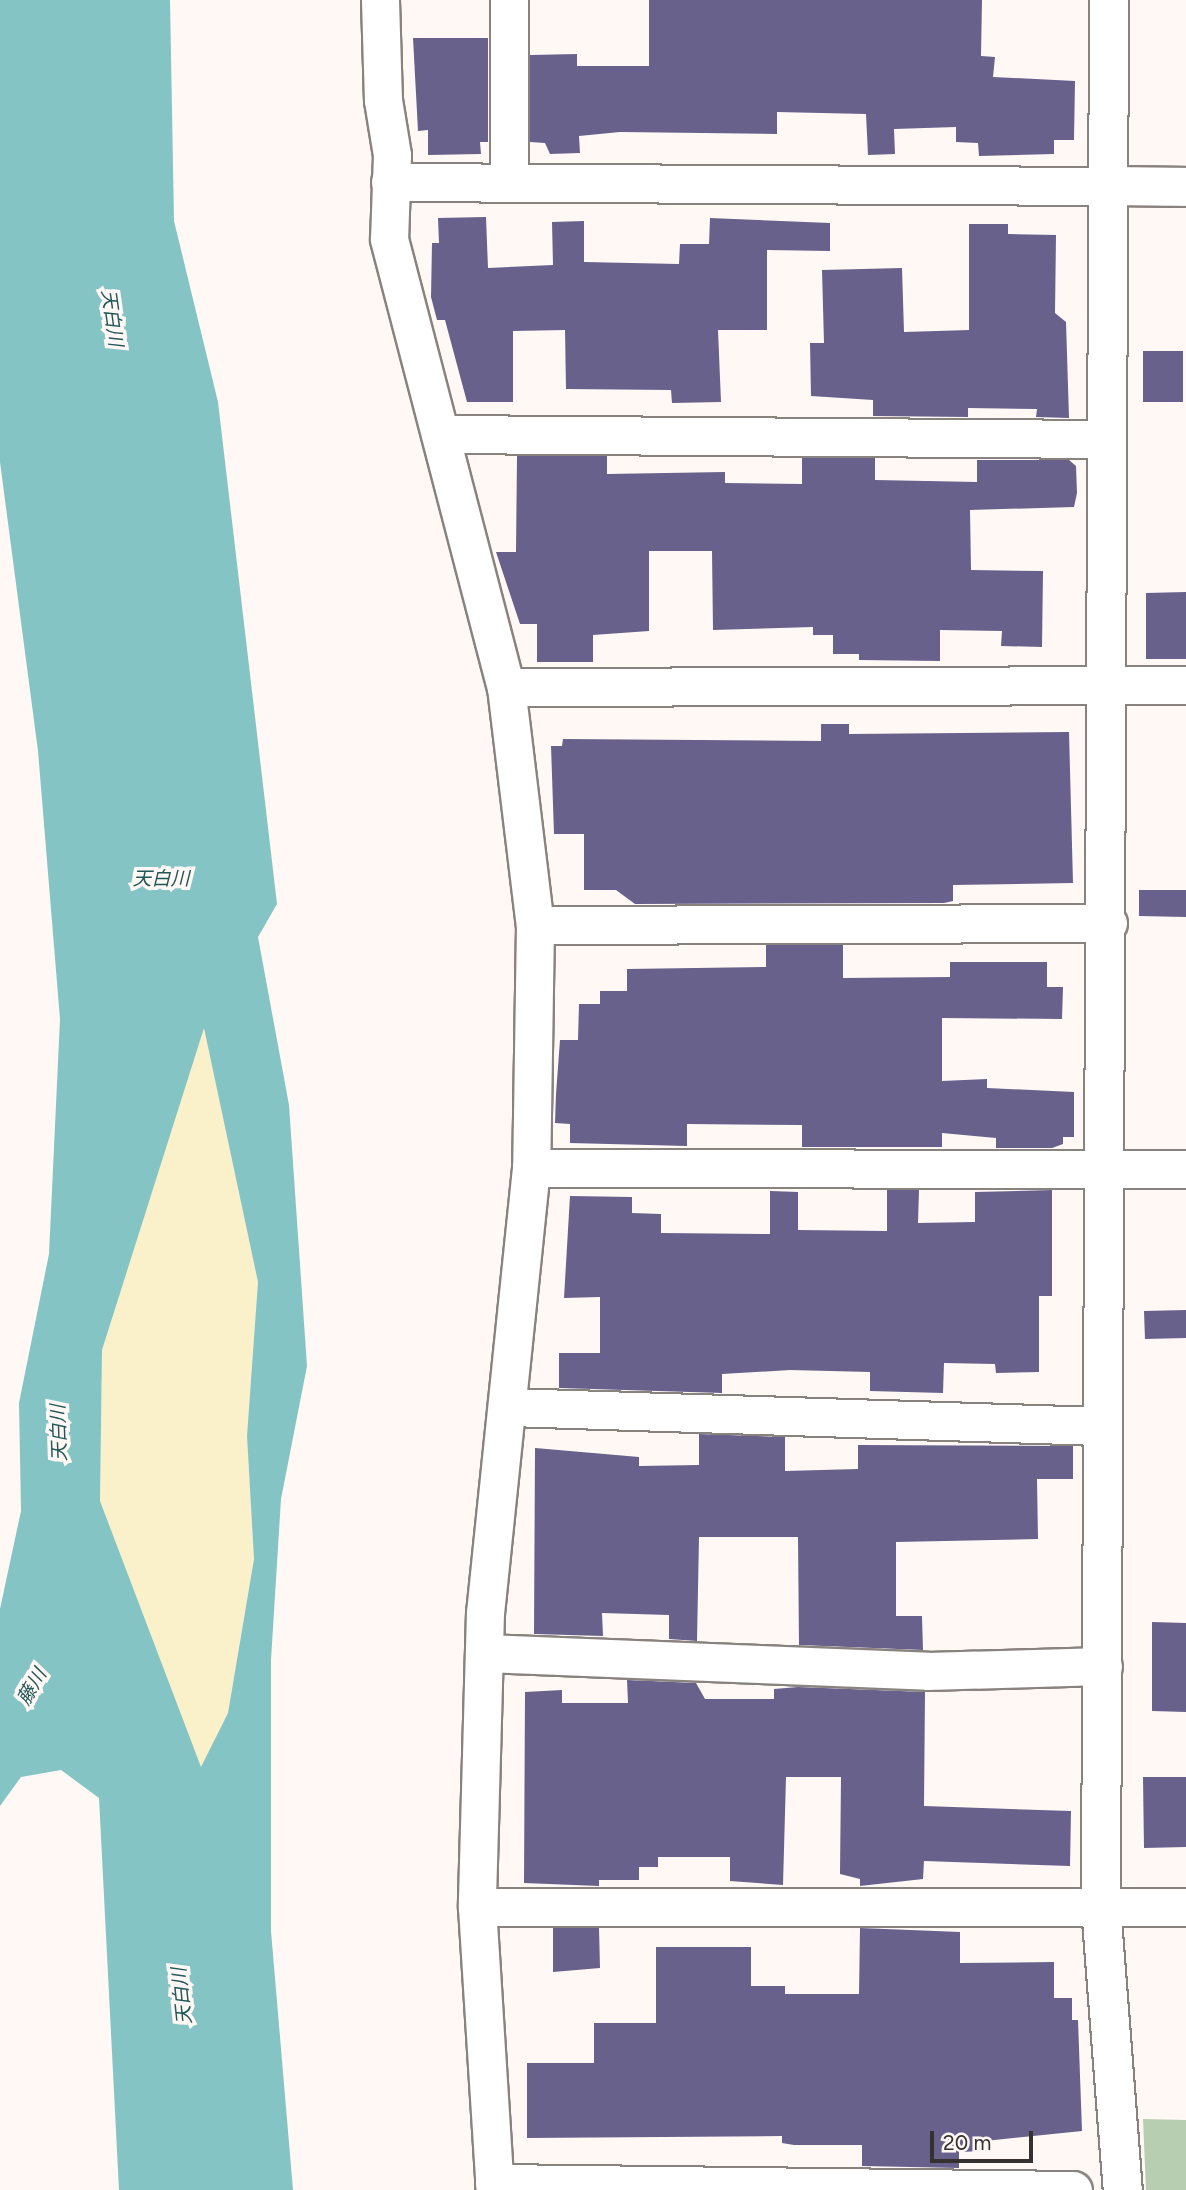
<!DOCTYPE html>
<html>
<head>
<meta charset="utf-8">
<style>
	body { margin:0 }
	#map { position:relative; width:1186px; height:2190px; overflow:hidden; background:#fff8f5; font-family:Figtree,"Noto Sans JP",sans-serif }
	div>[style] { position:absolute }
	.green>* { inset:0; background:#b7cfb0 }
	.sand>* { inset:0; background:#faf0ca }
	.water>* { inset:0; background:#84c4c4 }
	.building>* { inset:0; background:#67618b }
	.roads { filter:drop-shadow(2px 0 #898380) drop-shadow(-2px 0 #898380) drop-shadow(0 2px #898380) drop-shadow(0 -2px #898380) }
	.street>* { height:37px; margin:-18.5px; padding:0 18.5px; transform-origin:18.5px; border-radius:18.5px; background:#fff }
	.secondary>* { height:38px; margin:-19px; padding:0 19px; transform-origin:19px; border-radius:19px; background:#fff }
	span { translate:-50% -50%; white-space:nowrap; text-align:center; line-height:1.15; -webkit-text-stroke:7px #fff8f5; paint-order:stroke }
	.water-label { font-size:19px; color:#205757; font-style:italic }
	.scale { position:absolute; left:930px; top:2131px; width:103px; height:32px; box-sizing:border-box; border:4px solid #343130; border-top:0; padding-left:9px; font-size:21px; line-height:24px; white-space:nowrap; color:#343130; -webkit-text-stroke:5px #fff8f5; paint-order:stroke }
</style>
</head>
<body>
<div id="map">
	<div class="green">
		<div style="clip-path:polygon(1143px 2119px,1186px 2120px,1186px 2190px,1146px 2190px)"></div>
	</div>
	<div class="sand">
		<div style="clip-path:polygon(204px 1026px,258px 1282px,247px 1436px,254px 1559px,228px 1713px,201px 1768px,100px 1501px,102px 1350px)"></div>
	</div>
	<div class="water">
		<div style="clip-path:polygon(evenodd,0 0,170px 0,174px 221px,218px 402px,277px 904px,258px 937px,289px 1105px,307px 1366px,281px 1499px,271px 1660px,271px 1931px,293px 2190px,119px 2190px,99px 1798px,61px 1770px,21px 1777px,0 1806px,0 1609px,21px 1511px,19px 1403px,49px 1254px,60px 1019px,38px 751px,0 462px,0 0,204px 1028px,258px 1282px,247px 1436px,254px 1559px,228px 1713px,201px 1767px,100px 1501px,102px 1350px,204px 1028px)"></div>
	</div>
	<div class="building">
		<div style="clip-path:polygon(649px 0,982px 0,981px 56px,995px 57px,993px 77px,1075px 81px,1074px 140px,1054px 140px,1054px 154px,979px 156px,978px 143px,956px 142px,956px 127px,894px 129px,895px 154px,868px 155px,866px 114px,777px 112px,777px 134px,620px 132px,579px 136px,580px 153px,550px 154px,545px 143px,530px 142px,530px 55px,577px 54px,577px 66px,649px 66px)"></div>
		<div style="clip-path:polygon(413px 38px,488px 38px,488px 142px,480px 142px,481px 154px,428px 155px,428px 130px,418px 131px)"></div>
		<div style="clip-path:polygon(486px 217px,488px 268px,553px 265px,552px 222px,584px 221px,584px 262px,679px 264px,680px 244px,709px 244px,710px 218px,830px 223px,830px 251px,767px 250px,767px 330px,718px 330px,721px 402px,672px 403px,671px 390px,566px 389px,565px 330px,513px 331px,513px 402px,467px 402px,445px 320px,437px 320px,431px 297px,432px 243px,439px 243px,438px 218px)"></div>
		<div style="clip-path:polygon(969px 224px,1008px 224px,1008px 234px,1056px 235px,1055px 313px,1066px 322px,1069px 418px,1036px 417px,1037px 409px,968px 408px,968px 417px,873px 416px,873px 400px,811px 396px,810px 343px,824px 343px,822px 270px,902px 268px,904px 332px,969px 330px)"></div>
		<div style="clip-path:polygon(1143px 351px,1183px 351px,1183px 402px,1143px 402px)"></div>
		<div style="clip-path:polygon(517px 456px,607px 456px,607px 474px,725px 472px,725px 483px,802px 484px,802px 458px,875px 458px,875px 480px,977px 482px,977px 460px,1069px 460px,1076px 466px,1077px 493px,1074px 507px,970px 510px,971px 570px,1043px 571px,1042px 647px,1001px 646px,1002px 631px,940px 630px,940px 661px,859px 660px,859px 654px,833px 654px,833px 635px,813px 635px,813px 627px,713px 630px,712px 551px,649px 551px,649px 631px,593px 635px,593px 662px,537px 662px,537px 624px,520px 624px,496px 552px,516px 552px)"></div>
		<div style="clip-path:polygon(1186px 592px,1186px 659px,1146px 659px,1146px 593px)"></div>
		<div style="clip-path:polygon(821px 724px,849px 724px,849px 734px,1069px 732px,1073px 883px,953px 885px,953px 901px,944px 903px,635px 904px,616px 890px,584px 890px,584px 834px,554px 834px,551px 746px,562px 746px,563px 739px,821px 741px)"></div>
		<div style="clip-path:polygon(1139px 890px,1186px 890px,1186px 917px,1139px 916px)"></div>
		<div style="clip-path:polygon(766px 945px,843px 945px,843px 978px,950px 977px,950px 962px,1047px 962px,1047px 987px,1063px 987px,1062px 1019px,942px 1018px,942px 1081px,987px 1079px,987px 1088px,1074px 1092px,1074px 1137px,1063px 1137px,1063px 1144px,1052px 1148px,996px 1148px,996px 1138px,942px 1133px,942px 1147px,802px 1147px,802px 1125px,687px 1124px,687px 1146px,570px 1143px,570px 1124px,555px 1123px,556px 1094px,560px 1040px,578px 1040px,579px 1004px,600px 1004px,600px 991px,627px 991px,627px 969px,766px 967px)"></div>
		<div style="clip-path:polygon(887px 1190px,919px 1190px,918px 1223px,975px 1222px,975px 1192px,1052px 1190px,1052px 1296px,1039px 1296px,1039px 1372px,996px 1373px,995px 1364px,944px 1363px,943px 1393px,870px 1391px,870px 1372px,790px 1370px,722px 1374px,722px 1393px,559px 1388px,559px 1353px,600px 1353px,600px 1297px,564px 1298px,570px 1196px,632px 1197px,632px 1213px,661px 1214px,661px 1233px,770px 1234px,770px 1191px,798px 1192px,798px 1230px,887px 1231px)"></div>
		<div style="clip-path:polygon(1186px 1310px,1186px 1338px,1145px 1339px,1144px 1311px)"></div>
		<div style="clip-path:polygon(699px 1434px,785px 1437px,785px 1471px,858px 1469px,858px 1445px,1073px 1446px,1073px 1479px,1037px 1479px,1038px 1539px,896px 1542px,896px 1616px,922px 1616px,923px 1650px,799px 1645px,798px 1537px,699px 1537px,697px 1641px,669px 1639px,669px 1615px,602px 1613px,603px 1636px,534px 1634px,535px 1448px,639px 1457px,639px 1466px,699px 1465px)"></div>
		<div style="clip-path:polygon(1152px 1622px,1186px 1623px,1186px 1712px,1152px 1711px)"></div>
		<div style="clip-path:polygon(627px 1680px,696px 1683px,705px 1699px,774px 1699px,774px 1689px,798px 1687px,925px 1692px,924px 1806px,1071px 1811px,1070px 1866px,924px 1861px,923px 1879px,860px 1886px,860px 1879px,840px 1874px,841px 1777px,786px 1777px,783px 1885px,730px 1881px,730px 1857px,658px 1857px,658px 1867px,639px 1867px,639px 1880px,599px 1880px,599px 1886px,524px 1883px,525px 1692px,562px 1690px,562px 1703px,628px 1703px)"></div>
		<div style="clip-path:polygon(1143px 1777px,1186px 1777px,1186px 1847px,1144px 1848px)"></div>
		<div style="clip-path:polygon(553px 1928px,599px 1928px,600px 1968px,553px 1972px)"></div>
		<div style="clip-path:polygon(860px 1928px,960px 1932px,960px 1963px,1054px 1962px,1054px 1998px,1072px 1998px,1072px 2020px,1078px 2020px,1082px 2131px,985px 2141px,983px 2151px,959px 2152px,959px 2168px,862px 2166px,862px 2145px,794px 2145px,782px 2143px,782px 2136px,527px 2138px,527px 2063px,594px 2063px,594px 2023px,656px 2023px,656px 1947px,751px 1947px,751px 1986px,785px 1986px,785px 1994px,859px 1994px)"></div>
	</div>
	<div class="roads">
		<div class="street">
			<div style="left:380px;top:0;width:100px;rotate:88.3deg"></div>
			<div style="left:383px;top:100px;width:56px;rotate:80.7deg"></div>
			<div style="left:392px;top:155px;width:84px;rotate:92deg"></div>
			<div style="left:389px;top:239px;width:463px;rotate:75.4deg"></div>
			<div style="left:506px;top:687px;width:240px;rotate:83.1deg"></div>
			<div style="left:535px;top:925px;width:243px;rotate:90.9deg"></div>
			<div style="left:531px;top:1168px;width:446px;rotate:95.9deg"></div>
			<div style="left:485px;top:1612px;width:295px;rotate:91.6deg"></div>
			<div style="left:477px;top:1907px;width:284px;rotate:86.4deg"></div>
			<div style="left:390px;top:182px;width:717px;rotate:0.32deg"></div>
			<div style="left:509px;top:182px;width:182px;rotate:-90deg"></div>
			<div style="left:440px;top:434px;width:666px;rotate:0.43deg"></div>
			<div style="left:506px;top:687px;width:680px;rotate:-0.17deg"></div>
			<div style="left:535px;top:925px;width:573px;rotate:-0.2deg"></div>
			<div style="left:531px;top:1168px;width:655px;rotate:0.09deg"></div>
			<div style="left:510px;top:1407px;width:589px;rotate:1.85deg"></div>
			<div style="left:485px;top:1653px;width:443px;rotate:2.3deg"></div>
			<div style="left:928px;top:1671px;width:175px;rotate:-1.6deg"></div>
			<div style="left:477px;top:1907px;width:709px"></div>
			<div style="left:494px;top:2183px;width:579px;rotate:0.69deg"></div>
		</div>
		<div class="secondary">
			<div style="left:1109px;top:0;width:1907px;rotate:90.24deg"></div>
			<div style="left:1101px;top:1907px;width:284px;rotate:85.6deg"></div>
			<div style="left:1107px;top:186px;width:79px;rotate:0.7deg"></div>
		</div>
	</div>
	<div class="water-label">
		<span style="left:112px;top:318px;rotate:82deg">天白川</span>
		<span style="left:161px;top:879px">天白川</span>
		<span style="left:59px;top:1433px;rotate:-92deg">天白川</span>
		<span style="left:32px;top:1687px;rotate:-60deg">藤川</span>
		<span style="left:182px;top:1996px;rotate:-96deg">天白川</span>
	</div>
	<div class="scale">20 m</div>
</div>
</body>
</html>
